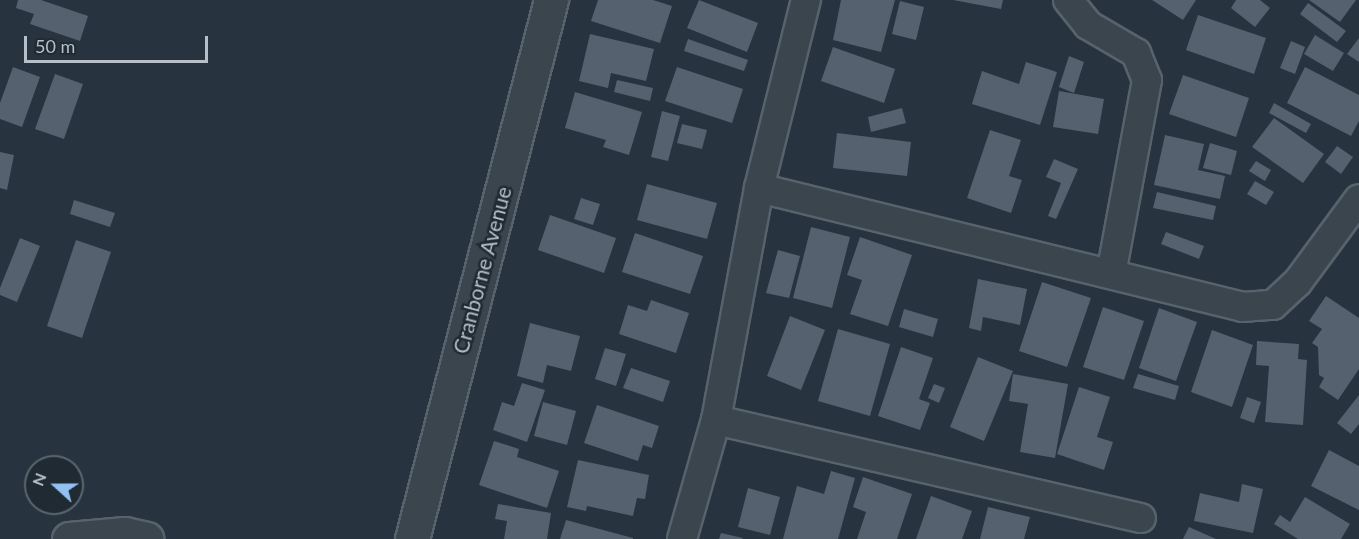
<!DOCTYPE html>
<html>
<head>
<meta charset="utf-8">
<style>
	body { margin:0 }
	#map { position:relative; width:1359px; height:539px; overflow:hidden; background:#27333e; font-family:Lato,sans-serif }
	div>[style] { position:absolute }
	.building>* { inset:0; background:#55616e }
	.roads { filter:drop-shadow(2px 0 #58626c) drop-shadow(-2px 0 #58626c) drop-shadow(0 2px #58626c) drop-shadow(0 -2px #58626c) }
	.minor>* { height:28px; margin:-14px; padding:0 14px; transform-origin:14px; border-radius:14px; background:#3a454e }
	.tertiary>* { height:33px; margin:-16.5px; padding:0 16.5px; transform-origin:16.5px; border-radius:16.5px; background:#3a454e }
	span { translate:-50% -50%; white-space:nowrap; text-align:center; line-height:1.15; -webkit-text-stroke:5px #1f2a33; paint-order:stroke }
	.street-label { font-size:21px; color:#b7bfc9 }
	.north { position:absolute; left:24px; top:455px; width:60px; height:60px; box-sizing:border-box; background:#1f2a33; border:2px solid #5c666f; border-radius:50%; rotate:291deg; font-size:16px; font-weight:700; line-height:24px; text-align:center; color:#b7bfc9 }
	.north::after { content:''; display:block; margin:auto; width:21px; height:27px; background:#93c1f2; clip-path:polygon(50% 0,100% 100%,50% 72%,0 100%) }
	.scale { position:absolute; left:24px; top:36px; width:184px; height:27px; box-sizing:border-box; border:3px solid #b7bfc9; border-top:0; padding-left:8px; font-size:18px; line-height:21px; white-space:nowrap; color:#b7bfc9; -webkit-text-stroke:4px #1f2a33; paint-order:stroke }
</style>
</head>
<body>
<div id="map">
	<div class="building">
		<div style="clip-path:polygon(18px 0,41px 0,88px 16px,80px 41px,30px 24px,34px 14px,16px 8px)"></div>
		<div style="clip-path:polygon(598px 0,653px 0,672px 6px,660px 43px,591px 21px)"></div>
		<div style="clip-path:polygon(699px 0,758px 23px,747px 52px,687px 28px)"></div>
		<div style="clip-path:polygon(841px 0,895px 0,881px 52px,833px 40px)"></div>
		<div style="clip-path:polygon(953px 0,1003px 0,1001px 9px)"></div>
		<div style="clip-path:polygon(1152px 0,1196px 0,1183px 20px)"></div>
		<div style="clip-path:polygon(1236px 0,1260px 0,1270px 8px,1255px 27px,1231px 8px)"></div>
		<div style="clip-path:polygon(1309px 0,1356px 0,1340px 22px)"></div>
		<div style="clip-path:polygon(900px 1px,924px 7px,916px 40px,892px 34px)"></div>
		<div style="clip-path:polygon(1308px 3px,1346px 31px,1337px 42px,1300px 14px)"></div>
		<div style="clip-path:polygon(1198px 15px,1266px 38px,1254px 74px,1186px 50px)"></div>
		<div style="clip-path:polygon(590px 34px,654px 49px,646px 81px,611px 73px,608px 88px,579px 81px)"></div>
		<div style="clip-path:polygon(1315px 35px,1344px 53px,1333px 71px,1304px 54px)"></div>
		<div style="clip-path:polygon(1359px 38px,1359px 62px,1347px 54px)"></div>
		<div style="clip-path:polygon(688px 39px,748px 60px,744px 71px,684px 51px)"></div>
		<div style="clip-path:polygon(1291px 41px,1305px 47px,1295px 74px,1280px 68px)"></div>
		<div style="clip-path:polygon(833px 47px,895px 69px,884px 103px,821px 81px)"></div>
		<div style="clip-path:polygon(1069px 56px,1084px 62px,1074px 93px,1059px 87px)"></div>
		<div style="clip-path:polygon(1026px 62px,1057px 72px,1040px 125px,972px 104px,982px 71px,1019px 84px)"></div>
		<div style="clip-path:polygon(13px 67px,40px 77px,22px 127px,0 119px,0 103px)"></div>
		<div style="clip-path:polygon(677px 67px,743px 89px,732px 123px,665px 101px)"></div>
		<div style="clip-path:polygon(1305px 67px,1359px 95px,1359px 121px,1351px 136px,1287px 103px)"></div>
		<div style="clip-path:polygon(55px 74px,83px 84px,64px 139px,35px 129px)"></div>
		<div style="clip-path:polygon(1183px 75px,1249px 98px,1236px 137px,1169px 114px)"></div>
		<div style="clip-path:polygon(617px 80px,653px 88px,650px 101px,614px 92px)"></div>
		<div style="clip-path:polygon(1059px 91px,1104px 99px,1098px 134px,1053px 127px)"></div>
		<div style="clip-path:polygon(575px 92px,642px 112px,629px 155px,603px 147px,606px 140px,565px 128px)"></div>
		<div style="clip-path:polygon(1274px 103px,1311px 124px,1306px 133px,1269px 113px)"></div>
		<div style="clip-path:polygon(902px 108px,906px 123px,871px 132px,868px 117px)"></div>
		<div style="clip-path:polygon(662px 111px,680px 116px,668px 161px,651px 157px)"></div>
		<div style="clip-path:polygon(1274px 118px,1324px 154px,1303px 183px,1252px 147px)"></div>
		<div style="clip-path:polygon(682px 124px,707px 130px,702px 149px,677px 143px)"></div>
		<div style="clip-path:polygon(990px 130px,1021px 140px,1009px 176px,1022px 180px,1011px 213px,967px 198px)"></div>
		<div style="clip-path:polygon(837px 133px,911px 142px,907px 176px,833px 168px)"></div>
		<div style="clip-path:polygon(1165px 135px,1204px 144px,1198px 170px,1225px 176px,1220px 199px,1154px 185px)"></div>
		<div style="clip-path:polygon(1210px 143px,1237px 151px,1231px 175px,1203px 168px)"></div>
		<div style="clip-path:polygon(1337px 146px,1353px 157px,1341px 174px,1325px 162px)"></div>
		<div style="clip-path:polygon(0 152px,14px 155px,7px 190px,0 188px)"></div>
		<div style="clip-path:polygon(1054px 159px,1078px 169px,1056px 219px,1048px 216px,1061px 183px,1046px 177px)"></div>
		<div style="clip-path:polygon(1256px 161px,1271px 170px,1265px 181px,1249px 171px)"></div>
		<div style="clip-path:polygon(1255px 181px,1274px 192px,1266px 205px,1247px 194px)"></div>
		<div style="clip-path:polygon(647px 184px,717px 203px,707px 239px,637px 220px)"></div>
		<div style="clip-path:polygon(1157px 192px,1216px 206px,1213px 220px,1153px 208px)"></div>
		<div style="clip-path:polygon(581px 198px,600px 204px,593px 225px,574px 219px)"></div>
		<div style="clip-path:polygon(74px 200px,115px 213px,110px 227px,70px 214px)"></div>
		<div style="clip-path:polygon(550px 215px,616px 238px,604px 273px,538px 250px)"></div>
		<div style="clip-path:polygon(811px 227px,850px 237px,832px 308px,793px 298px)"></div>
		<div style="clip-path:polygon(1166px 232px,1204px 246px,1199px 259px,1161px 244px)"></div>
		<div style="clip-path:polygon(635px 233px,703px 256px,690px 294px,622px 272px)"></div>
		<div style="clip-path:polygon(860px 237px,912px 255px,888px 326px,850px 314px,862px 280px,847px 275px)"></div>
		<div style="clip-path:polygon(20px 238px,40px 246px,17px 302px,0 295px,0 288px)"></div>
		<div style="clip-path:polygon(76px 240px,111px 252px,82px 338px,47px 326px)"></div>
		<div style="clip-path:polygon(778px 250px,800px 256px,789px 298px,766px 293px)"></div>
		<div style="clip-path:polygon(978px 279px,1027px 289px,1020px 325px,983px 317px,981px 331px,969px 328px)"></div>
		<div style="clip-path:polygon(1042px 282px,1091px 298px,1067px 367px,1019px 351px)"></div>
		<div style="clip-path:polygon(1326px 296px,1359px 318px,1359px 369px,1338px 400px,1319px 387px,1324px 378px,1319px 375px,1318px 347px,1312px 343px,1322px 329px,1309px 321px)"></div>
		<div style="clip-path:polygon(651px 300px,689px 313px,676px 353px,619px 334px,628px 305px,647px 311px)"></div>
		<div style="clip-path:polygon(1103px 307px,1144px 321px,1124px 380px,1083px 367px)"></div>
		<div style="clip-path:polygon(1159px 308px,1197px 322px,1176px 381px,1139px 368px)"></div>
		<div style="clip-path:polygon(904px 309px,938px 319px,933px 337px,899px 327px)"></div>
		<div style="clip-path:polygon(790px 316px,825px 330px,801px 390px,767px 376px)"></div>
		<div style="clip-path:polygon(530px 323px,580px 336px,571px 371px,547px 365px,543px 383px,517px 376px)"></div>
		<div style="clip-path:polygon(838px 329px,890px 344px,870px 416px,818px 401px)"></div>
		<div style="clip-path:polygon(1212px 330px,1253px 345px,1232px 407px,1191px 392px)"></div>
		<div style="clip-path:polygon(1257px 341px,1299px 344px,1298px 359px,1307px 360px,1303px 425px,1265px 422px,1269px 366px,1256px 365px)"></div>
		<div style="clip-path:polygon(901px 347px,933px 358px,919px 399px,930px 403px,920px 430px,878px 416px)"></div>
		<div style="clip-path:polygon(605px 348px,626px 354px,616px 386px,595px 379px)"></div>
		<div style="clip-path:polygon(978px 357px,1013px 371px,984px 441px,950px 427px)"></div>
		<div style="clip-path:polygon(631px 368px,670px 381px,663px 402px,623px 388px)"></div>
		<div style="clip-path:polygon(1013px 374px,1068px 384px,1055px 458px,1020px 452px,1028px 404px,1009px 401px)"></div>
		<div style="clip-path:polygon(1138px 374px,1179px 386px,1175px 400px,1133px 388px)"></div>
		<div style="clip-path:polygon(522px 383px,545px 390px,527px 442px,493px 430px,502px 402px,514px 406px)"></div>
		<div style="clip-path:polygon(934px 384px,945px 388px,939px 403px,928px 398px)"></div>
		<div style="clip-path:polygon(1079px 387px,1110px 397px,1097px 437px,1113px 442px,1104px 470px,1057px 454px)"></div>
		<div style="clip-path:polygon(1359px 395px,1359px 424px,1351px 434px,1337px 423px)"></div>
		<div style="clip-path:polygon(1247px 397px,1261px 402px,1254px 423px,1240px 418px)"></div>
		<div style="clip-path:polygon(543px 402px,576px 411px,567px 445px,534px 436px)"></div>
		<div style="clip-path:polygon(597px 405px,659px 426px,652px 448px,643px 445px,638px 461px,584px 443px)"></div>
		<div style="clip-path:polygon(494px 441px,519px 449px,517px 457px,559px 471px,547px 508px,479px 485px)"></div>
		<div style="clip-path:polygon(1329px 450px,1359px 466px,1359px 510px,1311px 486px)"></div>
		<div style="clip-path:polygon(578px 460px,649px 475px,645px 499px,637px 498px,633px 516px,587px 506px,586px 511px,567px 507px)"></div>
		<div style="clip-path:polygon(831px 471px,855px 478px,838px 539px,783px 539px,797px 486px,824px 494px)"></div>
		<div style="clip-path:polygon(863px 477px,912px 494px,897px 539px,857px 539px,866px 512px,853px 507px)"></div>
		<div style="clip-path:polygon(1242px 484px,1263px 489px,1253px 533px,1194px 521px,1200px 493px,1239px 502px)"></div>
		<div style="clip-path:polygon(748px 488px,780px 497px,770px 535px,738px 527px)"></div>
		<div style="clip-path:polygon(931px 496px,972px 511px,962px 539px,916px 539px)"></div>
		<div style="clip-path:polygon(1305px 497px,1350px 524px,1341px 539px,1298px 539px,1274px 524px,1280px 515px,1290px 522px)"></div>
		<div style="clip-path:polygon(498px 504px,551px 513px,547px 539px,504px 539px,507px 521px,495px 519px)"></div>
		<div style="clip-path:polygon(988px 507px,1030px 517px,1024px 539px,980px 539px)"></div>
		<div style="clip-path:polygon(566px 520px,633px 538px,633px 539px,560px 539px)"></div>
		<div style="clip-path:polygon(1189px 527px,1216px 539px,1183px 539px)"></div>
		<div style="clip-path:polygon(721px 533px,743px 538px,742px 539px,719px 539px)"></div>
	</div>
	<div class="roads">
		<div class="minor">
			<div style="left:1068px;top:0;width:32px;rotate:51deg"></div>
			<div style="left:1088px;top:25px;width:56px;rotate:30.3deg"></div>
			<div style="left:1136px;top:53px;width:29px;rotate:68deg"></div>
			<div style="left:1147px;top:80px;width:197px;rotate:100.5deg"></div>
			<div style="left:759px;top:188px;width:497px;rotate:13.8deg"></div>
			<div style="left:1242px;top:307px;width:31px;rotate:-4deg"></div>
			<div style="left:1273px;top:305px;width:33px;rotate:-43deg"></div>
			<div style="left:1297px;top:283px;width:104px;rotate:-53.6deg"></div>
			<div style="left:716px;top:420px;width:436px;rotate:13deg"></div>
			<div style="left:682px;top:539px;width:124px;rotate:-74.1deg"></div>
			<div style="left:716px;top:420px;width:236px;rotate:-79.5deg"></div>
			<div style="left:759px;top:188px;width:194px;rotate:-76deg"></div>
		</div>
		<div class="tertiary">
			<div style="left:69px;top:539px;width:56px;rotate:-5.1deg"></div>
			<div style="left:125px;top:534px;width:22px;rotate:13deg"></div>
			<div style="left:412px;top:539px;width:557px;rotate:-75.54deg"></div>
		</div>
	</div>
	<div class="street-label">
		<span style="left:482px;top:270px;rotate:-75deg">Cranborne Avenue</span>
	</div>
	<div class="north">N</div>
	<div class="scale">50 m</div>
</div>
</body>
</html>
